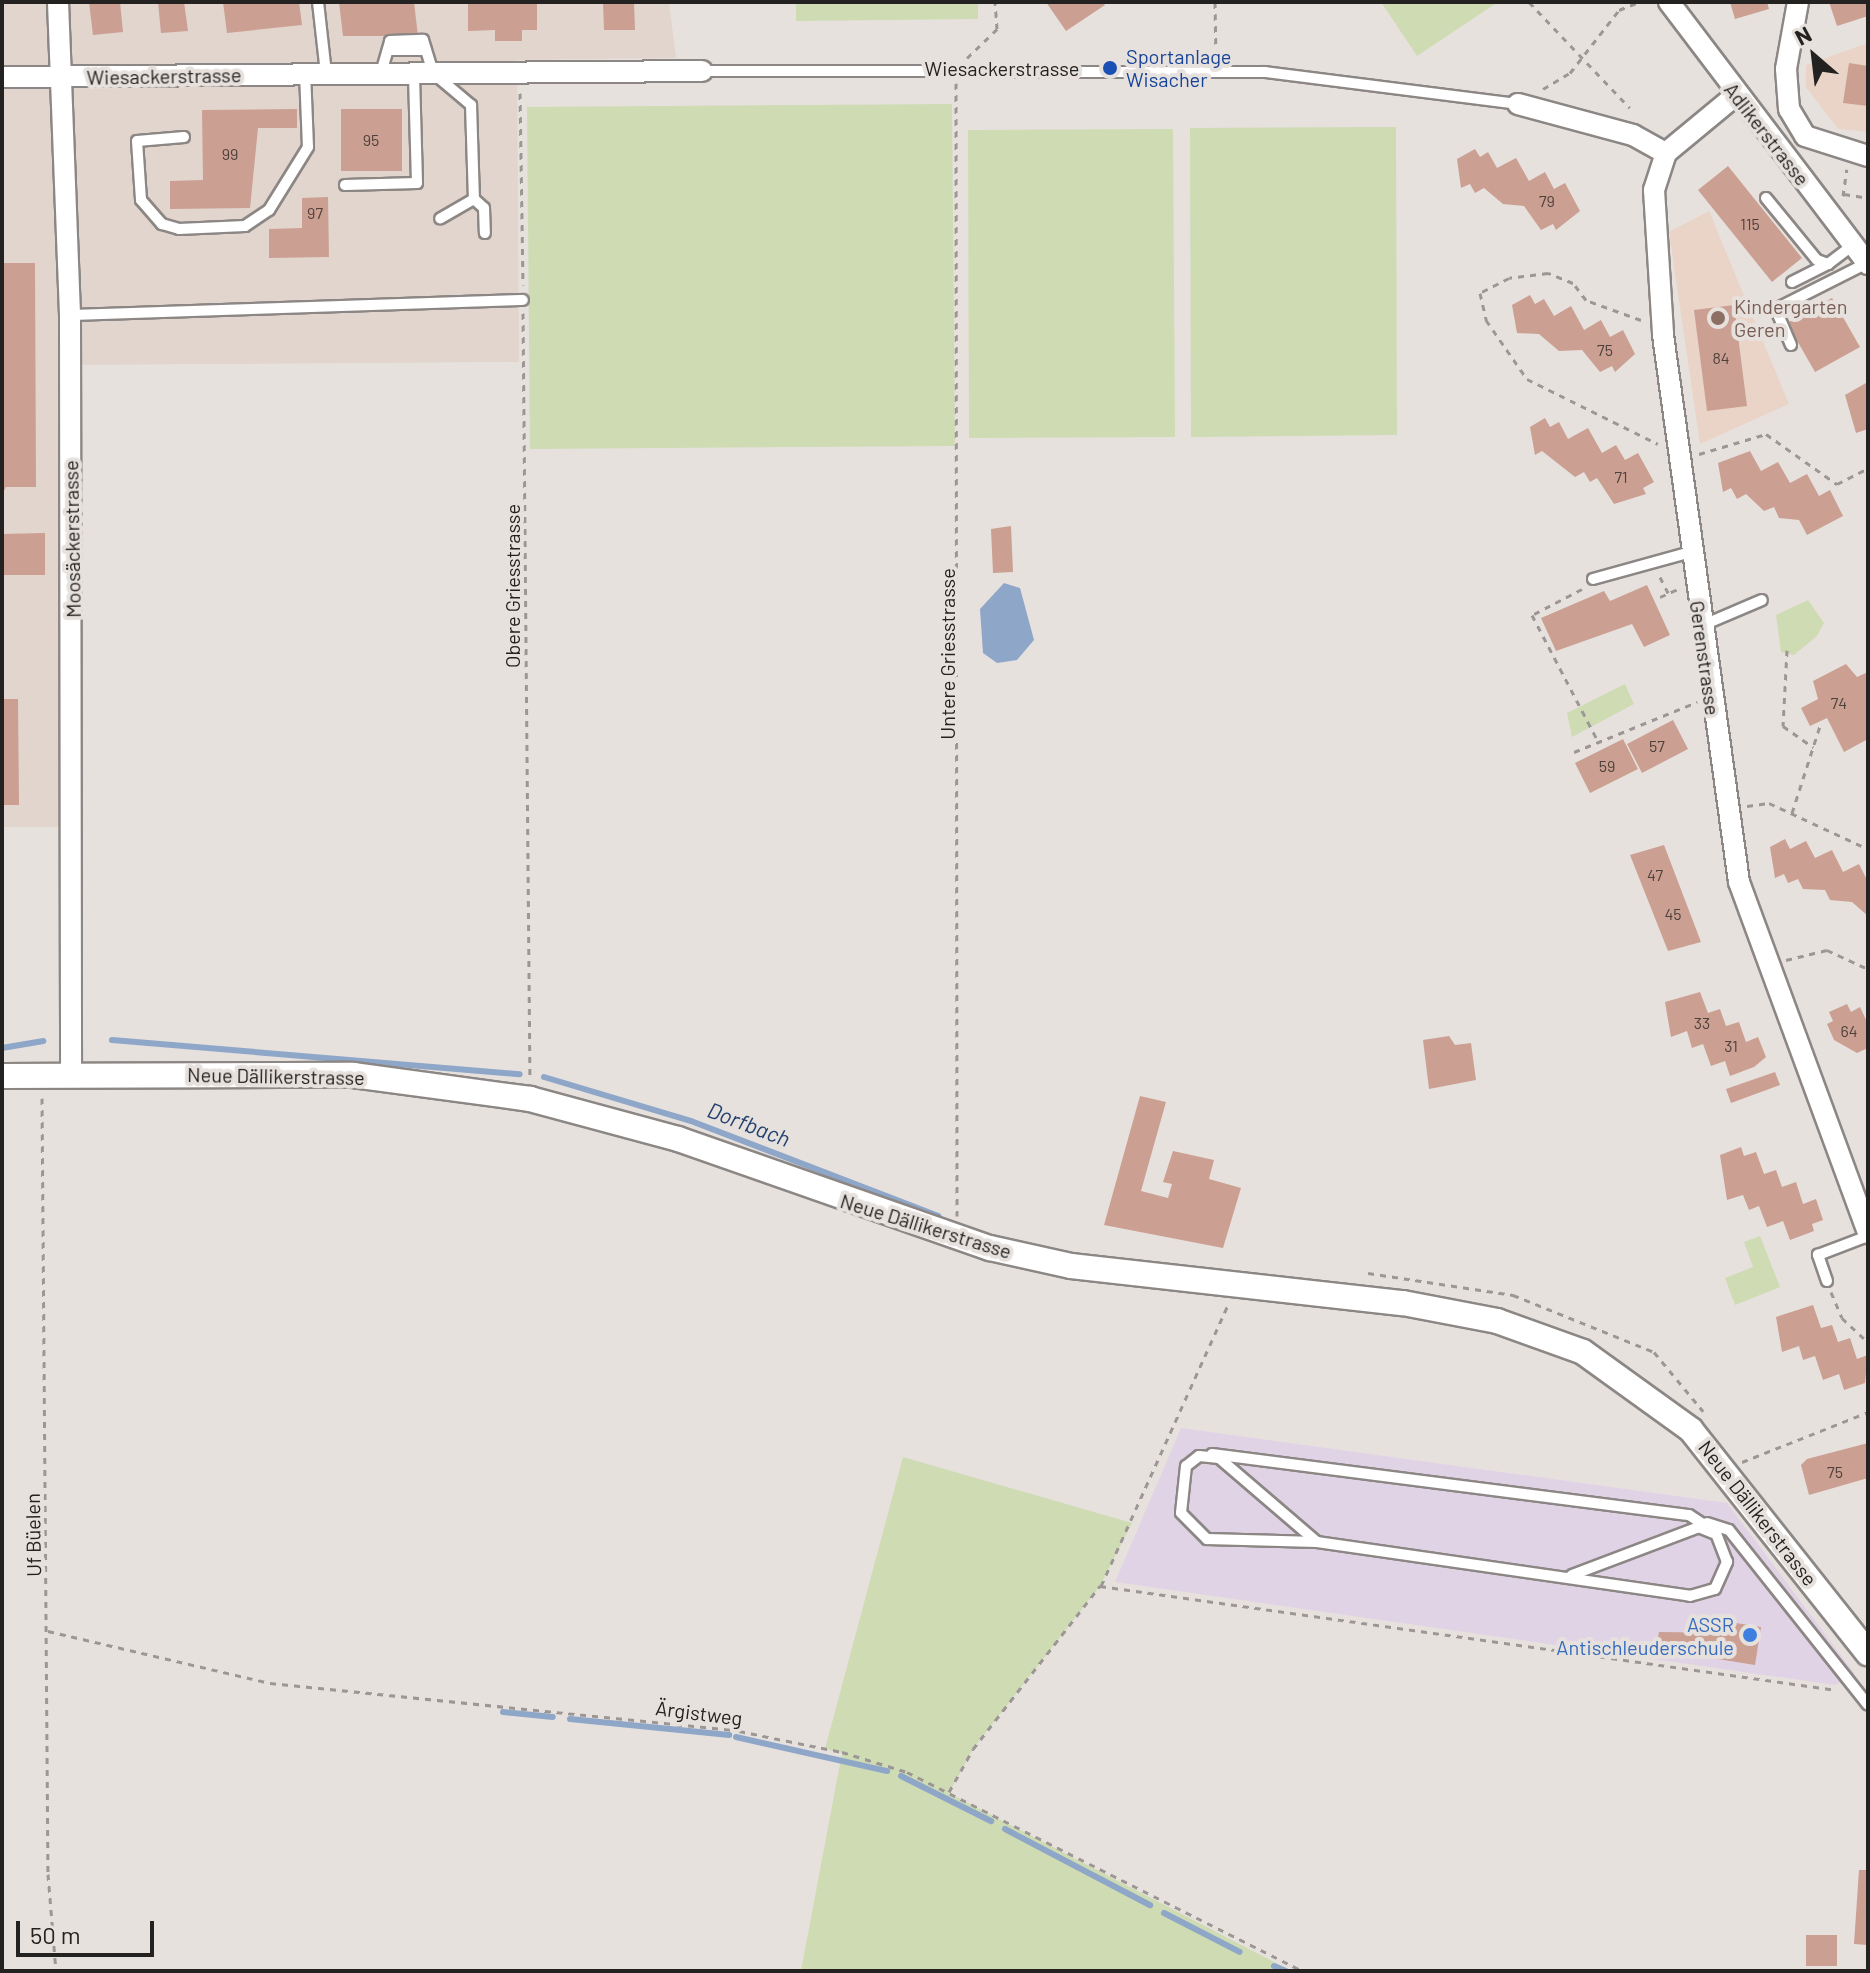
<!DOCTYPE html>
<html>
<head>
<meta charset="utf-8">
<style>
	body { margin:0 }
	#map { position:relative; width:1870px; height:1973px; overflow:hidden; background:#e7e1de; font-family:Barlow,sans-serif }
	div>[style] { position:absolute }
	.commercial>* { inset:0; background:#e1d3e6 }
	.built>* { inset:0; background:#e1d5cd }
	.education>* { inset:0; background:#e9d4c7 }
	.green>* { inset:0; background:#cedbb3 }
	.water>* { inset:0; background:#8ea6c8 }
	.stream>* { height:6px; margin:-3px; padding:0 3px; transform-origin:3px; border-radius:3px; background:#8ea6c8 }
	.building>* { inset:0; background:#cb9f91 }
	.path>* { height:3px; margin-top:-1.5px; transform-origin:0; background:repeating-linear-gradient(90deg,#9c9795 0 6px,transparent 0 12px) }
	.roads { filter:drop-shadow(2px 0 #8c8784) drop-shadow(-2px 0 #8c8784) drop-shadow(0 2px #8c8784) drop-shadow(0 -2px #8c8784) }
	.service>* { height:10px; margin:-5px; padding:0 5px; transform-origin:5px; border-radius:5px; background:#fff }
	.minor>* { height:20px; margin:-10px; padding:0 10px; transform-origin:10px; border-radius:10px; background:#fff }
	.tertiary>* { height:24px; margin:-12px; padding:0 12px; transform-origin:12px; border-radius:12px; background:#fff }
	.dots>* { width:22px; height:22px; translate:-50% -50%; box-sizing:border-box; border:4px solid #e7e1de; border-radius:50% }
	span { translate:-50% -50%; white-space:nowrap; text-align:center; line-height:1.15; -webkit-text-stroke:8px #e7e1de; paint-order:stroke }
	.number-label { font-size:16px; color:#4e413c }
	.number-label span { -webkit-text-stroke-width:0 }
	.transit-label { font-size:20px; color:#164399 }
	.left { translate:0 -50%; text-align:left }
	.street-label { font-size:20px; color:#242220 }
	.education-label { font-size:20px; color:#785e54 }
	.shop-label { font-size:20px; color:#366cbe }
	.right { translate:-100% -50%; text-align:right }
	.water-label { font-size:22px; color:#234270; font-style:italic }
	.frame { position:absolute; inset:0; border:4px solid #242220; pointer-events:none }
	.north { position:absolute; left:1774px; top:16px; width:80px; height:80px; -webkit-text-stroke:6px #e7e1de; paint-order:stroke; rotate:332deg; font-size:22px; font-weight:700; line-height:32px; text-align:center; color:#242220 }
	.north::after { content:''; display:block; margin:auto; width:28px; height:36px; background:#242220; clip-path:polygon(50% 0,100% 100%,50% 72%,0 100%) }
	.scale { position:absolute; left:16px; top:1921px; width:138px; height:36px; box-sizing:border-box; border:4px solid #242220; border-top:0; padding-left:10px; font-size:24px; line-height:28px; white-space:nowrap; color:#242220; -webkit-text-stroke:6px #e7e1de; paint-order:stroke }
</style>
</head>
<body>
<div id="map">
	<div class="commercial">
		<div style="clip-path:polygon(1181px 1428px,1727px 1503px,1855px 1674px,1835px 1685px,1115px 1582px)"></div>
	</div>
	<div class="built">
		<div style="clip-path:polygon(2px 2px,669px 2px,676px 58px,517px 60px,519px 362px,60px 365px,64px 827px,2px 827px)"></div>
	</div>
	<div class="education">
		<div style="clip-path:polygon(1868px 43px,1868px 132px,1838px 129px,1806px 87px,1806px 65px)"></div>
		<div style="clip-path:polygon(1709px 211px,1789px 404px,1700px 444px,1669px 232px)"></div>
	</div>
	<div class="green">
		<div style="clip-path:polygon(796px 2px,978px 2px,978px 19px,796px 21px)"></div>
		<div style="clip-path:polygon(1381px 2px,1498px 2px,1417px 56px)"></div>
		<div style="clip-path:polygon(952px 104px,955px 446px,530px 449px,527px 107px)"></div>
		<div style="clip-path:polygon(1396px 127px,1397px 435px,1191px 437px,1190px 128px)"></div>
		<div style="clip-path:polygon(1173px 129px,1175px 437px,969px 438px,968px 130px)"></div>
		<div style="clip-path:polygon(1808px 600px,1824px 623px,1817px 636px,1794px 655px,1781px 652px,1776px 615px)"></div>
		<div style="clip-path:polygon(1625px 684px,1634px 704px,1572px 737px,1567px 713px)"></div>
		<div style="clip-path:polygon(1760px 1236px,1780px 1287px,1735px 1305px,1725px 1278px,1753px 1267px,1744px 1242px)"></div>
		<div style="clip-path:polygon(903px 1457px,1132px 1523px,1100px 1586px,973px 1749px,949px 1793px,1291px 1971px,801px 1971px,842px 1753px,825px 1749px)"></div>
	</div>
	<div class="water">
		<div style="clip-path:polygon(1004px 583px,1020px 588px,1034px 640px,1017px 660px,997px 663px,983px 653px,980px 609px)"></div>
	</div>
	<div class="stream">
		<div style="left:112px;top:1040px;width:409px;rotate:4.8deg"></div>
		<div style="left:2px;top:1048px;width:42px;rotate:-9.7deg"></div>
		<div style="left:544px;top:1077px;width:153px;rotate:16.7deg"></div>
		<div style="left:691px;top:1121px;width:265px;rotate:21deg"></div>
		<div style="left:503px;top:1712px;width:50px;rotate:5.7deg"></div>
		<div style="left:570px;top:1719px;width:160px;rotate:5.7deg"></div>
		<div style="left:736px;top:1737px;width:155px;rotate:12.7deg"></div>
		<div style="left:901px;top:1776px;width:101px;rotate:26.6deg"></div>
		<div style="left:1005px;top:1829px;width:164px;rotate:27.7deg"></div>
		<div style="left:1164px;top:1913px;width:85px;rotate:27.2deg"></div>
		<div style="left:1274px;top:1966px;width:13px;rotate:23deg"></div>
	</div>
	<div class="building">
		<div style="clip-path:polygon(89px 2px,120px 2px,123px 32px,93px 35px)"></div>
		<div style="clip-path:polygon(158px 2px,184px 2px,188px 31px,161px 33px)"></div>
		<div style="clip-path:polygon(223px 2px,299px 2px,302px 25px,227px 33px)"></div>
		<div style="clip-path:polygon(339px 2px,414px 2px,418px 36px,392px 55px,392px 36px,343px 36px)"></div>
		<div style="clip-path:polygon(468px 2px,537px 2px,537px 30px,522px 30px,522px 41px,495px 41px,495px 30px,468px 31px)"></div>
		<div style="clip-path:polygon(603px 2px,634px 2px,635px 30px,604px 30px)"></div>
		<div style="clip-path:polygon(1046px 2px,1102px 2px,1105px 5px,1066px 31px)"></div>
		<div style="clip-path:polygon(1730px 2px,1767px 2px,1769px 9px,1735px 19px)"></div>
		<div style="clip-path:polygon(1829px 2px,1868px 2px,1868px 16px,1837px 26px)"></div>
		<div style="clip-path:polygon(1849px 63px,1868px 66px,1868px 106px,1843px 103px)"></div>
		<div style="clip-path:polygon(297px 109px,297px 128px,258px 128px,250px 208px,170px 209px,170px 181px,203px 180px,202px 110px)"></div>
		<div style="clip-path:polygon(341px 109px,402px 109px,402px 171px,341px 171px)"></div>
		<div style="clip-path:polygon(1475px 149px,1480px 157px,1488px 152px,1497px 168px,1516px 158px,1529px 181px,1545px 172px,1554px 189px,1565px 183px,1580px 211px,1556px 230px,1553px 224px,1541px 230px,1524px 206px,1503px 204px,1484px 188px,1475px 193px,1470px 184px,1461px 188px,1457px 159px)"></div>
		<div style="clip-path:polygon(1728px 166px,1802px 258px,1772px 282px,1698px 190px)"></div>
		<div style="clip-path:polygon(328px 197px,329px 257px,269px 258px,269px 229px,302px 228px,302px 198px)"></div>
		<div style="clip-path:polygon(2px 263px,35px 263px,36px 487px,6px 487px,2px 494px)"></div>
		<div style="clip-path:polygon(1530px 295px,1535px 304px,1544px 299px,1554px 316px,1571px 306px,1584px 330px,1601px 320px,1610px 337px,1623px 330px,1635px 354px,1615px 372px,1612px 366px,1600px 372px,1582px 350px,1559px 351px,1539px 334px,1517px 333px,1512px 305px)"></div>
		<div style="clip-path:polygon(1832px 298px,1860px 347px,1815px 372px,1787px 323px)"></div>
		<div style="clip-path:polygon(1734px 305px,1747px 406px,1707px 411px,1694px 310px)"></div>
		<div style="clip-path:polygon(1866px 383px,1868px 429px,1856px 433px,1845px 395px)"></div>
		<div style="clip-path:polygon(1545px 418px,1550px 427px,1559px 422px,1568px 439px,1588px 428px,1602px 453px,1616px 445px,1625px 460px,1638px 453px,1654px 482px,1643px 488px,1646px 494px,1614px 504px,1597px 478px,1590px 482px,1584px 472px,1575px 477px,1542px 451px,1535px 455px,1530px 427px)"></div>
		<div style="clip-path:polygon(1750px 451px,1761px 471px,1778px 462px,1790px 483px,1807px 474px,1819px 496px,1830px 490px,1843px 516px,1807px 535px,1799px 520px,1779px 518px,1774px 507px,1764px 511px,1746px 494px,1737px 499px,1731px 488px,1723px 492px,1718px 463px)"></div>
		<div style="clip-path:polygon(1011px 526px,1013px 572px,993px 573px,991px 529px)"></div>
		<div style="clip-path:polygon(45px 533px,45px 575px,2px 575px,2px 534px)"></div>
		<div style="clip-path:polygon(1647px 585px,1670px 635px,1644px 647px,1632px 624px,1556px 651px,1541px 618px,1604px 591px,1610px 601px)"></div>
		<div style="clip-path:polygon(1846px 664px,1857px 677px,1868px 672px,1868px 739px,1844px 752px,1827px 718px,1810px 726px,1801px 708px,1818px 699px,1813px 681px)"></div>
		<div style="clip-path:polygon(2px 699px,18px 699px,19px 805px,2px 805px)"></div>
		<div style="clip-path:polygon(1673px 720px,1688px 749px,1642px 773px,1627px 744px)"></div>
		<div style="clip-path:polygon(1623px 739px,1638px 769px,1590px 793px,1575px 763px)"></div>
		<div style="clip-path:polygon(1785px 839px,1790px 849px,1806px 841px,1815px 858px,1832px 850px,1843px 872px,1859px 864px,1868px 882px,1868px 916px,1852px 902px,1830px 900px,1825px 890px,1803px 889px,1798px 879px,1788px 883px,1784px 874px,1775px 878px,1770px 847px)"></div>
		<div style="clip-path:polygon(1664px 845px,1701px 942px,1668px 951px,1630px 855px)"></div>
		<div style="clip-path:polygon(1700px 992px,1708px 1013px,1720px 1009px,1726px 1026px,1739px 1022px,1746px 1042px,1758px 1037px,1766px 1057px,1754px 1067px,1730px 1076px,1725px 1061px,1711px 1066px,1703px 1044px,1692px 1048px,1687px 1031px,1671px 1037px,1665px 1002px)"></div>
		<div style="clip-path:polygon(1847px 1004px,1851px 1012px,1860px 1007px,1868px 1024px,1868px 1048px,1857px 1053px,1834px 1040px,1827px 1024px,1833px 1021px,1829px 1012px)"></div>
		<div style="clip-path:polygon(1449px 1036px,1455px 1045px,1471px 1043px,1476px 1080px,1429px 1089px,1423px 1040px)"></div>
		<div style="clip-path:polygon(1775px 1072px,1780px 1085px,1731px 1103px,1726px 1089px)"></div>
		<div style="clip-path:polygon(1140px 1096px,1166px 1102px,1141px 1191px,1168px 1198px,1172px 1184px,1163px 1182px,1173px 1151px,1214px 1160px,1209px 1179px,1241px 1188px,1223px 1248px,1104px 1225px)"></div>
		<div style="clip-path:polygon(1741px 1147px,1744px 1156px,1756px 1152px,1764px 1174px,1776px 1170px,1782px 1187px,1796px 1182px,1803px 1204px,1816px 1199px,1823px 1220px,1812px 1224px,1814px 1231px,1790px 1240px,1783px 1221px,1767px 1227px,1759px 1206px,1749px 1210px,1743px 1195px,1727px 1200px,1720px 1155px)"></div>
		<div style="clip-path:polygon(1813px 1305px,1821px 1328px,1832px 1325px,1838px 1342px,1850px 1338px,1857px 1359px,1868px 1355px,1865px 1383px,1844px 1390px,1839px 1374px,1823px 1380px,1815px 1356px,1803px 1360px,1799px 1346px,1782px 1352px,1776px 1317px)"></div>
		<div style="clip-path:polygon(1868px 1443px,1868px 1478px,1809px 1495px,1801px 1465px,1807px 1459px)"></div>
		<div style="clip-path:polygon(1730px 1622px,1761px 1627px,1755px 1665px,1656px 1649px,1659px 1632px,1728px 1633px)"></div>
		<div style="clip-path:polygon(1859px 1870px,1868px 1870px,1868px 1945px,1854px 1944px)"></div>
		<div style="clip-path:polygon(1806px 1935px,1837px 1935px,1837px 1966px,1806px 1966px)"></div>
	</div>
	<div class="path">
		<div style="left:1215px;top:2px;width:56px;rotate:89deg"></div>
		<div style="left:1529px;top:2px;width:146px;rotate:46.4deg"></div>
		<div style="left:967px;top:58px;width:42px;rotate:-44deg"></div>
		<div style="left:997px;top:29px;width:27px;rotate:-94deg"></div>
		<div style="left:956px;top:83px;width:1133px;rotate:89.95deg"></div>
		<div style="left:1543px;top:89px;width:31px;rotate:-31deg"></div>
		<div style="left:1570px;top:73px;width:80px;rotate:-52.1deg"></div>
		<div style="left:1619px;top:10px;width:22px;rotate:-22deg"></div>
		<div style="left:520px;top:93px;width:192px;rotate:89.1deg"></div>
		<div style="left:1844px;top:194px;width:24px;rotate:9deg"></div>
		<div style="left:1843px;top:196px;width:27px;rotate:-82deg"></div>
		<div style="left:523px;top:313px;width:764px;rotate:89.48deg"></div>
		<div style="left:1641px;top:320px;width:59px;rotate:-160deg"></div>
		<div style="left:1586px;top:300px;width:21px;rotate:-127deg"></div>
		<div style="left:1573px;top:283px;width:27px;rotate:-158deg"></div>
		<div style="left:1548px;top:273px;width:39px;rotate:173deg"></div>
		<div style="left:1509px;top:278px;width:33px;rotate:153deg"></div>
		<div style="left:1480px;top:293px;width:28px;rotate:77deg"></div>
		<div style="left:1486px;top:320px;width:72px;rotate:55.2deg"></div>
		<div style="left:1527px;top:379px;width:146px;rotate:26.4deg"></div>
		<div style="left:1699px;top:454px;width:70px;rotate:-16.6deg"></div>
		<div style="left:1766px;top:434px;width:87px;rotate:35.2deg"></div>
		<div style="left:1837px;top:484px;width:35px;rotate:-27deg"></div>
		<div style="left:1660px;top:577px;width:18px;rotate:63deg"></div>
		<div style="left:1582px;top:589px;width:56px;rotate:152.5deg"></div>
		<div style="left:1532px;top:615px;width:142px;rotate:62.4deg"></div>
		<div style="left:1660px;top:597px;width:20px;rotate:-24deg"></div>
		<div style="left:1787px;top:650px;width:76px;rotate:93deg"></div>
		<div style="left:1783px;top:726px;width:37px;rotate:35deg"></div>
		<div style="left:1574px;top:752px;width:133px;rotate:-22.1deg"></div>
		<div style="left:1747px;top:806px;width:22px;rotate:-8deg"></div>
		<div style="left:1769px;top:803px;width:109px;rotate:24.9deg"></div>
		<div style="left:1792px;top:813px;width:91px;rotate:-72.2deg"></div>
		<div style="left:1786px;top:960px;width:42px;rotate:-13.7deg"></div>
		<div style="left:1827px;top:950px;width:45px;rotate:24.9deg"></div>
		<div style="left:42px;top:1098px;width:776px;rotate:89.56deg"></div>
		<div style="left:48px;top:1874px;width:97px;rotate:85.3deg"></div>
		<div style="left:1368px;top:1273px;width:147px;rotate:8.6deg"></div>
		<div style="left:1513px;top:1295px;width:152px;rotate:22deg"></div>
		<div style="left:1654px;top:1352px;width:77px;rotate:50.3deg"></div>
		<div style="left:1831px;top:1292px;width:28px;rotate:67deg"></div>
		<div style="left:1842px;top:1318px;width:35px;rotate:43deg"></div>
		<div style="left:1742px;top:1462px;width:136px;rotate:-21.6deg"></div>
		<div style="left:1101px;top:1586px;width:308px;rotate:-65.7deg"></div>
		<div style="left:48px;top:1631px;width:228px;rotate:13.2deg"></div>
		<div style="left:270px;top:1683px;width:471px;rotate:5.8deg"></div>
		<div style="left:739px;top:1731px;width:105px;rotate:11.5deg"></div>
		<div style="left:842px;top:1752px;width:68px;rotate:17.1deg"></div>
		<div style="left:907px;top:1772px;width:443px;rotate:26.7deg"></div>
		<div style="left:949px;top:1792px;width:49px;rotate:-60.8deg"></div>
		<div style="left:973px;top:1749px;width:207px;rotate:-52.1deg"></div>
		<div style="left:1100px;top:1586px;width:744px;rotate:8.03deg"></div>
	</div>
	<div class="roads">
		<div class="service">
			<div style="left:318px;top:2px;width:71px;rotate:83.6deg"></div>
			<div style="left:388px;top:50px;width:38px"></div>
			<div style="left:702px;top:71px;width:563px;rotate:0.1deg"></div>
			<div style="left:1265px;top:72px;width:255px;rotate:7.2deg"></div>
			<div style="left:381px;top:73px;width:33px;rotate:-74deg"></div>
			<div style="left:390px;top:41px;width:33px;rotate:-2deg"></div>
			<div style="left:423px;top:40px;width:34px;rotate:73deg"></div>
			<div style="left:433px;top:73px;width:50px;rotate:40.1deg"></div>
			<div style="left:471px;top:105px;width:94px;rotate:88.2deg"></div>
			<div style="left:474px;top:199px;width:39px;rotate:150deg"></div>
			<div style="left:184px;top:137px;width:47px;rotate:175.1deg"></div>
			<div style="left:137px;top:141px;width:59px;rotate:86.1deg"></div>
			<div style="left:141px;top:200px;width:32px;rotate:49deg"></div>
			<div style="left:162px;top:224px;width:18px;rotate:16deg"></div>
			<div style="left:179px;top:229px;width:66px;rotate:-2.6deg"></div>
			<div style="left:245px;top:226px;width:29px;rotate:-34deg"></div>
			<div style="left:269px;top:210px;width:74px;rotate:-58.2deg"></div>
			<div style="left:308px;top:147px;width:74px;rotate:-92.3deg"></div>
			<div style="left:345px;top:185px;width:72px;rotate:-1.6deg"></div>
			<div style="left:417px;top:183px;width:110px;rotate:-91.6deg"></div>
			<div style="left:1766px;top:198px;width:80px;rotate:50.6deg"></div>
			<div style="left:1817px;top:260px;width:12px;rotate:20deg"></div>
			<div style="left:1828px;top:264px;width:31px;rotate:-37deg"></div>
			<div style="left:474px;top:199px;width:13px;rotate:42deg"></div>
			<div style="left:484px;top:208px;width:25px;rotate:88deg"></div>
			<div style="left:1792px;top:282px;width:40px;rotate:-26.6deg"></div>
			<div style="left:70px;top:315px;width:453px;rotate:-1.9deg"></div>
			<div style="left:1791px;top:345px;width:39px;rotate:-113deg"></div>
			<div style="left:1776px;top:309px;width:102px;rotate:-26.8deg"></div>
			<div style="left:1593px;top:579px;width:102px;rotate:-15.4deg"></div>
			<div style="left:1701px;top:626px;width:66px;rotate:-23.1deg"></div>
			<div style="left:1827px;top:1281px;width:28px;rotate:-109deg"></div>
			<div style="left:1818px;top:1255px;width:53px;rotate:-20.8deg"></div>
			<div style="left:1212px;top:1454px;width:481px;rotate:7.3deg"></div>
			<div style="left:1689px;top:1515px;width:30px;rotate:33deg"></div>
			<div style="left:1707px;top:1523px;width:23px;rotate:18deg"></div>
			<div style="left:1729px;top:1530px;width:223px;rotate:51.5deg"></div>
			<div style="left:1317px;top:1542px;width:129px;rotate:-139.4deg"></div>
			<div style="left:1219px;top:1458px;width:20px;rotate:-174deg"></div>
			<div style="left:1199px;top:1456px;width:16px;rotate:142deg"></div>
			<div style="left:1186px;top:1466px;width:47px;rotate:96.1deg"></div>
			<div style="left:1181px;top:1513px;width:37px;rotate:45deg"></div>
			<div style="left:1207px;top:1539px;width:110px;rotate:1.6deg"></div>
			<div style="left:1317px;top:1542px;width:377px;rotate:8.2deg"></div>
			<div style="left:1690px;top:1596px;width:26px;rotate:-16deg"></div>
			<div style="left:1715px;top:1589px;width:30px;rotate:-66deg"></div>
			<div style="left:1727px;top:1562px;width:30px;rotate:-111deg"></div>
			<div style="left:1716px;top:1534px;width:18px;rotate:-158deg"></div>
			<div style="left:1699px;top:1527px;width:136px;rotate:159.3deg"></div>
		</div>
		<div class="minor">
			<div style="left:58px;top:2px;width:313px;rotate:87.8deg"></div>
			<div style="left:70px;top:315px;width:761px;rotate:89.92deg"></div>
			<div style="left:1669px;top:2px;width:329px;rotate:52.8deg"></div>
			<div style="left:1798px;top:2px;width:68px;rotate:100.2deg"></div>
			<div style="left:1786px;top:69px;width:40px;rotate:85.7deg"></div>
			<div style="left:1789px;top:109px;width:31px;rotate:59deg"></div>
			<div style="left:1805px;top:136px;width:66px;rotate:17.6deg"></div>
			<div style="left:2px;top:77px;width:700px;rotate:-0.49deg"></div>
			<div style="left:1736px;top:95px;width:91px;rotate:140.4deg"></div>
			<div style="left:1666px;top:153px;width:39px;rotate:108deg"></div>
			<div style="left:1654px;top:190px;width:145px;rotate:86.4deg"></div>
			<div style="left:1663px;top:335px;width:552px;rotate:82.09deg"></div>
			<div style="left:1739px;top:882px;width:374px;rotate:69.8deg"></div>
			<div style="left:1518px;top:104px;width:119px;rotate:15.1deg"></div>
			<div style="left:1633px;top:135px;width:38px;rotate:29deg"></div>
		</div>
		<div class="tertiary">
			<div style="left:2px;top:1076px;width:351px;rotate:-0.2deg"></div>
			<div style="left:353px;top:1075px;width:179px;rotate:7.7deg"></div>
			<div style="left:530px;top:1099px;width:153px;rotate:15.1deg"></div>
			<div style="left:678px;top:1139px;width:330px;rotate:19.3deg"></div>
			<div style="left:990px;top:1248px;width:83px;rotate:12.5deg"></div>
			<div style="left:1071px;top:1266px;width:334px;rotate:6.4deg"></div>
			<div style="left:1403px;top:1303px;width:96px;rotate:10.8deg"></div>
			<div style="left:1497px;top:1321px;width:91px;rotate:19.8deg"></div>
			<div style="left:1583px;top:1352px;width:133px;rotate:35.8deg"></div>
			<div style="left:1691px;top:1430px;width:285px;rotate:51.6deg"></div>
		</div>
	</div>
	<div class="dots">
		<div style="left:1110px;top:68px;background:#1a4fb4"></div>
		<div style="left:1718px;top:318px;background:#8d6e63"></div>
		<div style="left:1750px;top:1635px;background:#3f7fe0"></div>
	</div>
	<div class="number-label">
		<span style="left:371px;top:140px">95</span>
		<span style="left:230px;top:154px">99</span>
		<span style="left:1547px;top:201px">79</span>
		<span style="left:315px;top:213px">97</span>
		<span style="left:1750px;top:224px">115</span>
		<span style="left:1605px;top:350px">75</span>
		<span style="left:1721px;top:358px">84</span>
		<span style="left:1621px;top:477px">71</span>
		<span style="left:1839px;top:703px">74</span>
		<span style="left:1657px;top:746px">57</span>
		<span style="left:1607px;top:766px">59</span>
		<span style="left:1655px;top:875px">47</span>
		<span style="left:1673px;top:914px">45</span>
		<span style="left:1702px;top:1023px">33</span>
		<span style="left:1849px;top:1031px">64</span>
		<span style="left:1731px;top:1046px">31</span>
		<span style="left:1835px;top:1472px">75</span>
	</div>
	<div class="transit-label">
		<span class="left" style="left:1126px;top:68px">Sportanlage<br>Wisacher</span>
	</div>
	<div class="street-label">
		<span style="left:1002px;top:68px">Wiesackerstrasse</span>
		<span style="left:164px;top:76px;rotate:-1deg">Wiesackerstrasse</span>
		<span style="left:1767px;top:134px;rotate:52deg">Adlikerstrasse</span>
		<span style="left:72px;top:539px;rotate:-91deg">Moosäckerstrasse</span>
		<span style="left:512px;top:586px;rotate:-90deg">Obere Griesstrasse</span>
		<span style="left:947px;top:654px;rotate:-90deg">Untere Griesstrasse</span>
		<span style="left:1705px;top:658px;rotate:82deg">Gerenstrasse</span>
		<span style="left:276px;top:1076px;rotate:1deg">Neue Dällikerstrasse</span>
		<span style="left:926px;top:1226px;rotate:17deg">Neue Dällikerstrasse</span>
		<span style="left:1758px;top:1513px;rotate:52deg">Neue Dällikerstrasse</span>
		<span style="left:33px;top:1535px;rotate:-91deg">Uf Büelen</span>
		<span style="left:699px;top:1713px;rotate:7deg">Ärgistweg</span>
	</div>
	<div class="education-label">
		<span class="left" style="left:1734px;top:318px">Kindergarten<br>Geren</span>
	</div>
	<div class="shop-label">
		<span class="right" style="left:1734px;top:1636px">ASSR<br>Antischleuderschule</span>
	</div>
	<div class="water-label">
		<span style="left:749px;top:1124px;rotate:21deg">Dorfbach</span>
	</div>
	<div class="frame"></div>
	<div class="north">N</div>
	<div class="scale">50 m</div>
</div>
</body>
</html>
